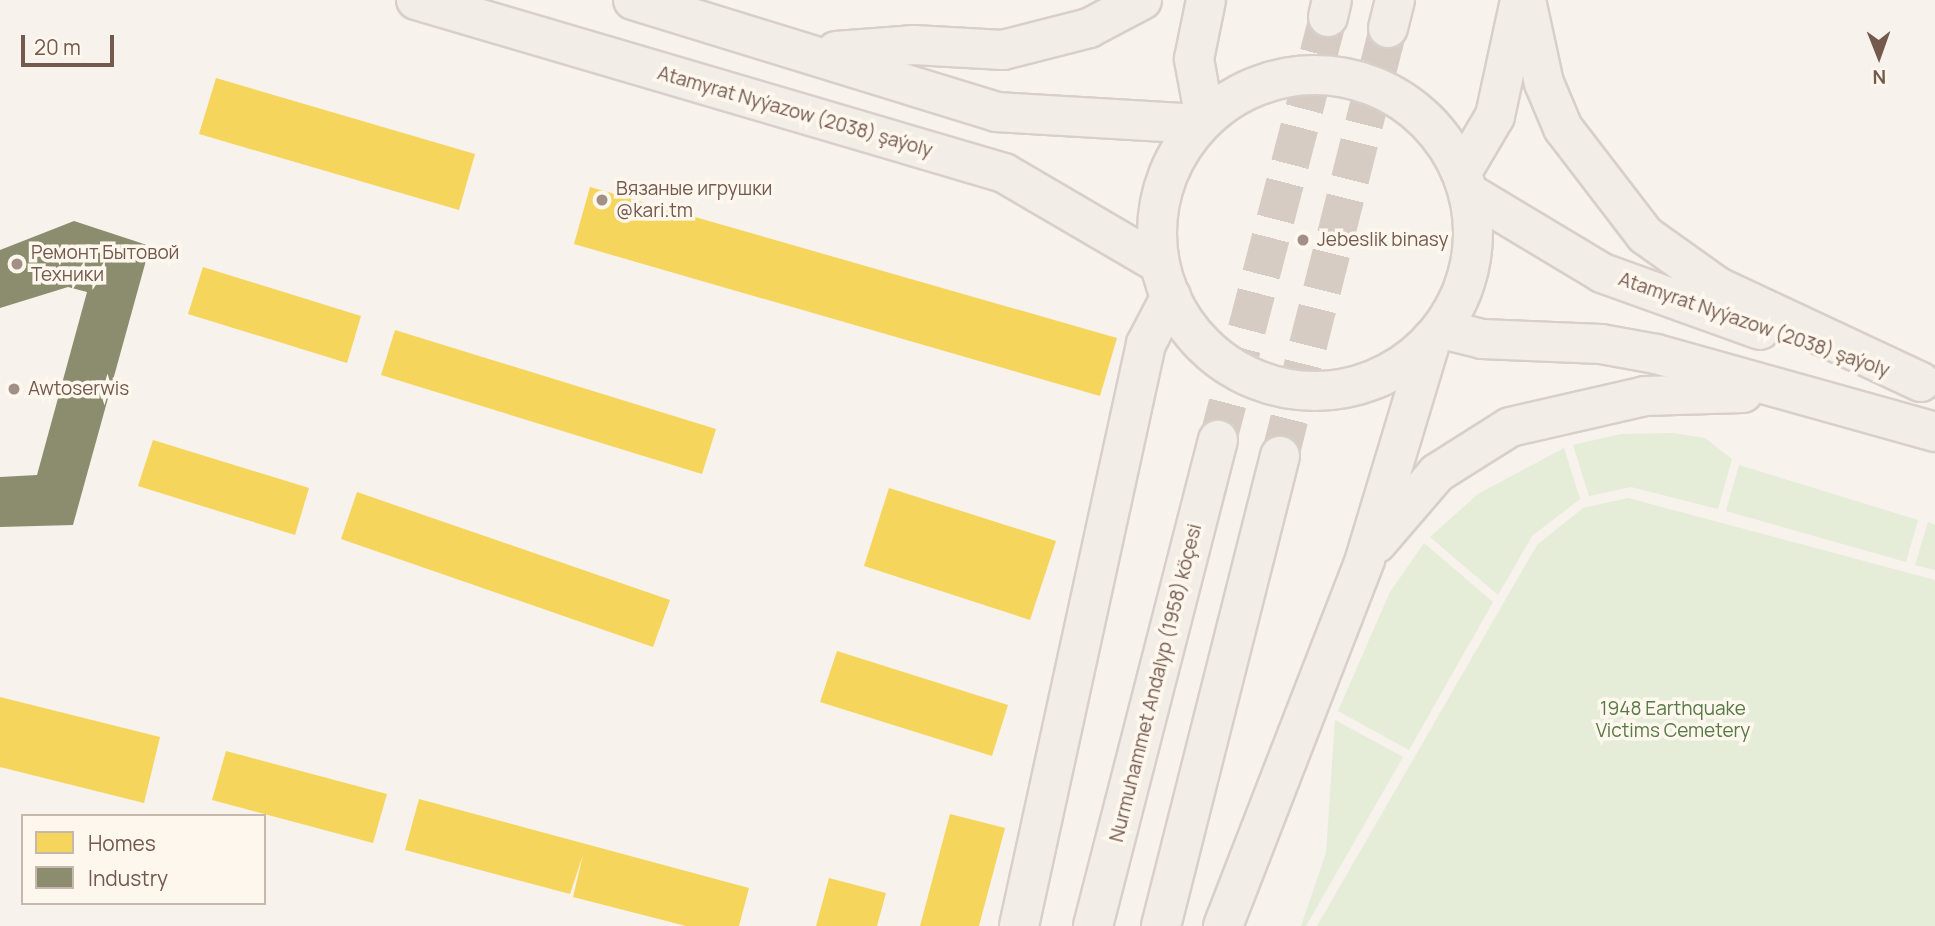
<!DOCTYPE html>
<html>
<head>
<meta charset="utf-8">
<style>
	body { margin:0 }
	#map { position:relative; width:1935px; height:926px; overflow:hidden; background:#f7f2ec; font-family:Manrope,sans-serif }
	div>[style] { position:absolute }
	.green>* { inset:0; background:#e5ecd8 }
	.homes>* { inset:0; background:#f6d55c }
	.industry>* { inset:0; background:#8c8c6e }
	.primary-tunnel>* { height:38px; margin-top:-19px; transform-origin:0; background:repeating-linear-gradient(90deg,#d6ccc4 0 38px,transparent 0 57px) }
	.roads { filter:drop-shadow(2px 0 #d8cfca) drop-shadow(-2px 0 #d8cfca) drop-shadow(0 2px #d8cfca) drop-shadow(0 -2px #d8cfca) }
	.primary>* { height:38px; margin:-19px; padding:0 19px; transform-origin:19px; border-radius:19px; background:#f2ede6 }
	.primary>.ring { margin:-19px; padding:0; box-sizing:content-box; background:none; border:38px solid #f2ede6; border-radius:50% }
	.dots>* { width:19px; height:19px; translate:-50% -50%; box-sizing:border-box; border:4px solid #fef7ee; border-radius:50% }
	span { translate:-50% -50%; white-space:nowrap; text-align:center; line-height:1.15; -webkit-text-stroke:7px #fef7ee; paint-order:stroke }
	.street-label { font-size:19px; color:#74594d }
	.poi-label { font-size:19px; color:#74594d }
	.left { translate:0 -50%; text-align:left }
	.park-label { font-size:19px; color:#577946 }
	.legend { position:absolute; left:21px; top:814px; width:245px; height:91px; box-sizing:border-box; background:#fef7ee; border:2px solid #c7b8ae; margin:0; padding:9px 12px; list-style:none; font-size:21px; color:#74594d }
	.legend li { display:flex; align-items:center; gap:14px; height:35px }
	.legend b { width:35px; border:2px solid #c7b8ae }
	.north { position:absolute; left:1844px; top:21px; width:70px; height:70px; -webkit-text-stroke:5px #fef7ee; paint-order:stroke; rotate:179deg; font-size:19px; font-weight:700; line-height:28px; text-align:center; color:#74594d }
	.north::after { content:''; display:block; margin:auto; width:24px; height:32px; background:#74594d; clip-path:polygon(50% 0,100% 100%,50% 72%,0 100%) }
	.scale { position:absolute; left:21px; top:35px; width:93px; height:32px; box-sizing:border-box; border:4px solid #74594d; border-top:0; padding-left:9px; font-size:21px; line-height:24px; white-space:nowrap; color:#74594d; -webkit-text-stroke:5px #fef7ee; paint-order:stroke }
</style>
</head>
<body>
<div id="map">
	<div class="green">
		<div style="clip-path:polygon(1673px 433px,1705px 438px,1732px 459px,1718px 509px,1631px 487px,1589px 496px,1573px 445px,1621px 434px)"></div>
		<div style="clip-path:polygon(1564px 448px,1580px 499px,1532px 536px,1498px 595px,1430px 537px,1478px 494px)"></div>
		<div style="clip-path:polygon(1739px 465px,1918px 520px,1906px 562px,1726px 511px)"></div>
		<div style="clip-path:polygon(1628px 498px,1935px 580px,1935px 926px,1317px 926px,1537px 545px,1583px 508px)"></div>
		<div style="clip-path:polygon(1928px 522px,1935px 525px,1935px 570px,1915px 565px)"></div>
		<div style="clip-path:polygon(1424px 543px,1493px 602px,1409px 750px,1338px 711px,1390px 592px)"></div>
		<div style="clip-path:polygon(1335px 720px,1403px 757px,1306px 926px,1301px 926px,1326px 853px)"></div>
	</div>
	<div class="homes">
		<div style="clip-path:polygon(216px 78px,475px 154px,459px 210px,199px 134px)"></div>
		<div style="clip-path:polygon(590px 187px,1117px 338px,1100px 396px,574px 244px)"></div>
		<div style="clip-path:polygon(203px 267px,361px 316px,347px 363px,188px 314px)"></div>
		<div style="clip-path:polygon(395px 330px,716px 429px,702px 474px,381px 375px)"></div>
		<div style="clip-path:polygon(153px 440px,309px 488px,295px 535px,138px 486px)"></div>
		<div style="clip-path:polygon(889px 488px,1056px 541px,1030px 620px,864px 566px)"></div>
		<div style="clip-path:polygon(357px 492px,670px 600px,653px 647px,341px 539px)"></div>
		<div style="clip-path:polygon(837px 651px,1008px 705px,992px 756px,820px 702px)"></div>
		<div style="clip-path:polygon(0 697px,160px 737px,144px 803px,0 767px)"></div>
		<div style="clip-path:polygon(226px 751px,387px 794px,373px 843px,212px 800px)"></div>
		<div style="clip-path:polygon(419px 799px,749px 888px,739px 926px,686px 926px,573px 897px,583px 855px,570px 894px,405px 850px)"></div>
		<div style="clip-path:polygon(950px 814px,1005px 828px,979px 926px,920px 926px)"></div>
		<div style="clip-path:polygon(829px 878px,886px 893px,877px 926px,816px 926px)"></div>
	</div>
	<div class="industry">
		<div style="clip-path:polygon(74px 221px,150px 246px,73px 525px,0 527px,0 477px,37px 475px,87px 292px,68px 287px,0 308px,0 250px)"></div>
	</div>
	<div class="primary-tunnel">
		<div style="left:1218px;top:440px;width:437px;rotate:-75.4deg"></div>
		<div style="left:1280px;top:456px;width:441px;rotate:-75.8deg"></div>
	</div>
	<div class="roads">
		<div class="primary">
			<div style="left:416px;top:0;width:613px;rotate:16.39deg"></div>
			<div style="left:1004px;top:173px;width:178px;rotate:30.3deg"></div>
			<div style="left:633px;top:0;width:380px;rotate:17.1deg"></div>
			<div style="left:996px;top:112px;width:203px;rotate:3.4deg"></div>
			<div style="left:1526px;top:0;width:85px;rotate:77.8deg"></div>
			<div style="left:1544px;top:83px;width:49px;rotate:67.1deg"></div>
			<div style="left:1563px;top:128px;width:135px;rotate:52.5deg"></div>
			<div style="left:1645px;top:235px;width:90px;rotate:35.5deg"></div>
			<div style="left:1718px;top:287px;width:224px;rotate:25.1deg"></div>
			<div style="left:1328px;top:17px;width:17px;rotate:-77deg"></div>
			<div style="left:1388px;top:28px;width:29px;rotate:-76deg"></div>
			<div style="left:836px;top:51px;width:78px;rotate:-4.4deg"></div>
			<div style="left:914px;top:45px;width:89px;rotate:3.2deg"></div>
			<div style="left:1003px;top:50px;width:89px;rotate:-14.3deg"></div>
			<div style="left:1089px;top:28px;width:60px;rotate:-27.8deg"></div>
			<div class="ring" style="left:1157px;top:75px;width:278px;height:278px"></div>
			<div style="left:1205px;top:119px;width:61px;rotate:-100.4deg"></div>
			<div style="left:1194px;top:59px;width:60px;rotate:-78.5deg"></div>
			<div style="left:1462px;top:172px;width:65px;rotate:-59.5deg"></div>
			<div style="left:1495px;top:116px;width:119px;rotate:-77.8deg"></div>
			<div style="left:1469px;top:193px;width:155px;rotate:31deg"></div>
			<div style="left:1602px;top:273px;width:168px;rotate:19.8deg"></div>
			<div style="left:1442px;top:329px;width:41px;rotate:14deg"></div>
			<div style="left:1482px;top:339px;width:119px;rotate:2.4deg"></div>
			<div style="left:1601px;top:344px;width:56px;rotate:10.3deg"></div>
			<div style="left:1656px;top:354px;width:290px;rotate:15.6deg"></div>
			<div style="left:1377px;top:543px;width:92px;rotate:-49.4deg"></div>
			<div style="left:1437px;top:473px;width:86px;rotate:-32.2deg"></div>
			<div style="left:1510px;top:427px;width:139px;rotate:-12.9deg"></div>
			<div style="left:1645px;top:396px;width:98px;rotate:-1.8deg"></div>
			<div style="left:1019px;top:926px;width:596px;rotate:-77.69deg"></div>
			<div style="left:1146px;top:344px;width:54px;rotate:-62.5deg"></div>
			<div style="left:1093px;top:926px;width:502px;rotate:-75.58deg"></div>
			<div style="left:1161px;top:926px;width:485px;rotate:-75.8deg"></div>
			<div style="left:1223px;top:926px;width:394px;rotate:-68.8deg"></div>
			<div style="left:1365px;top:559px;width:229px;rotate:-73.2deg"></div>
		</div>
	</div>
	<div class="dots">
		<div style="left:602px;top:200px;background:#a28f85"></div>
		<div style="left:1303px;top:240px;background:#a28f85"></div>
		<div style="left:17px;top:264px;background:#a28f85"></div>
		<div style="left:14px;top:389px;background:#a28f85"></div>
	</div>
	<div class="street-label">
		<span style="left:795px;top:112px;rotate:16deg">Atamyrat Nyýazow (2038) şaýoly</span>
		<span style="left:1754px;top:325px;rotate:19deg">Atamyrat Nyýazow (2038) şaýoly</span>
		<span style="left:1156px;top:683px;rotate:-76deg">Nurmuhammet Andalyp (1958) köçesi</span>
	</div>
	<div class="poi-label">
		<span class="left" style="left:616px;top:200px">Вязаные игрушки<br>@kari.tm</span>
		<span class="left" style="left:1317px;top:240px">Jebeslik binasy</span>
		<span class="left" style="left:31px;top:264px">Ремонт Бытовой<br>Техники</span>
		<span class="left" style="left:28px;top:389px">Awtoserwis</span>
	</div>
	<div class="park-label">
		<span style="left:1673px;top:720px">1948 Earthquake<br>Victims Cemetery</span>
	</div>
	<ul class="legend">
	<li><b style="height:19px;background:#f6d55c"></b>Homes</li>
	<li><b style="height:19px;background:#8c8c6e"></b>Industry</li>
	</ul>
	<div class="north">N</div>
	<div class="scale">20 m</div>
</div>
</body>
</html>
